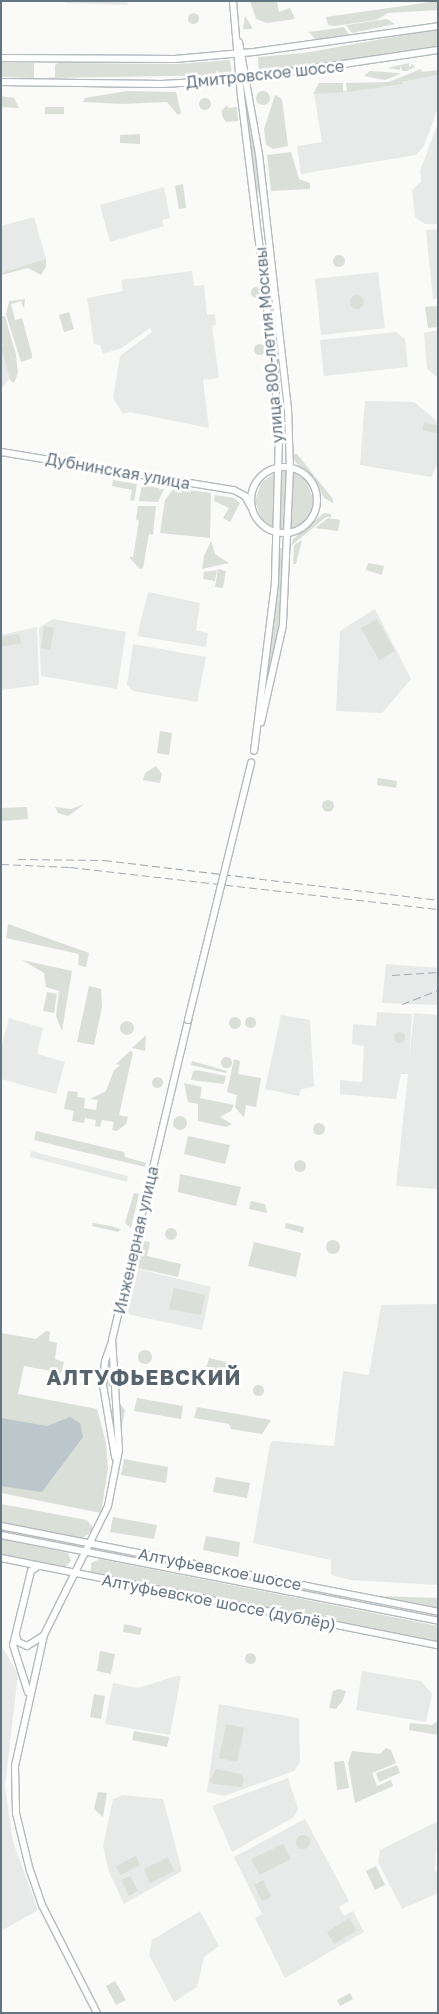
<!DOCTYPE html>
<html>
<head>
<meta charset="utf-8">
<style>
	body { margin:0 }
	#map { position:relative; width:439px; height:2014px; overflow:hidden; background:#fafaf8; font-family:"Golos Text",sans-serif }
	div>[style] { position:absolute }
	.built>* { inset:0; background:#e8e9e9 }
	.green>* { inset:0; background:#dadfd7 }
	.round { border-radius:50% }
	.water>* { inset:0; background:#bbc7cb }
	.roads { filter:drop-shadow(1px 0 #b5babe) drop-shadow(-1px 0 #b5babe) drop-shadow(0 1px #b5babe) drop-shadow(0 -1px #b5babe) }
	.major>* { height:6px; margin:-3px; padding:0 3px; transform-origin:3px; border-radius:3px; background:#fff }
	.major>.ring { margin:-3px; padding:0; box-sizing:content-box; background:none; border:6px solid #fff; border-radius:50% }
	.rail>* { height:1px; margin-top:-0.5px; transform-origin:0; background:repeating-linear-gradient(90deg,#a2aab0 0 8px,transparent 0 12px) }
	.bridges { filter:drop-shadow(1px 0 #b5babe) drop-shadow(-1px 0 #b5babe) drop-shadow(0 1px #b5babe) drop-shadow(0 -1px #b5babe) }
	.major-bridge>* { height:6px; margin:-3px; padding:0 3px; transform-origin:3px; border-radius:3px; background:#fff }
	span { translate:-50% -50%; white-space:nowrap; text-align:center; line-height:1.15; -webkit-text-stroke:5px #fff; paint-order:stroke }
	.street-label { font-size:16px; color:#657683 }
	.district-label { font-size:21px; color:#57646e; font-weight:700; letter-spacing:1px }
	.frame { position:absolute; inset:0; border:2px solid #657683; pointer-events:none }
</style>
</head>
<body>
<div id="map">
	<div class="built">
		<div style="clip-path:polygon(65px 1px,127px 1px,128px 5px,65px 3px)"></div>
		<div style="clip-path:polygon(438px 75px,438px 108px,424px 146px,416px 155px,301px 174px,297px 146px,322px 142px,314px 94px,402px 84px,402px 82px)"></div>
		<div style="clip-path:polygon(438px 123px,438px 224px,425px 224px,415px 217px,412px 190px,421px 182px,420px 171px)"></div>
		<div style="clip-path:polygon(164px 187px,170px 218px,162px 220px,164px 226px,110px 242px,100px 205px)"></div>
		<div style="clip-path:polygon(34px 217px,46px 259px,1px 273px,1px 226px)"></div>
		<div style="clip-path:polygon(438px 229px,438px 298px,433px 299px,426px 230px)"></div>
		<div style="clip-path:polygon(192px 271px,194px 286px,204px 285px,207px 315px,215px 314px,216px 325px,212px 326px,219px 378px,203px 380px,209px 428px,130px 412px,123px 414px,113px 398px,120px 356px,152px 332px,150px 328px,122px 348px,103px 354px,100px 345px,94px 344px,87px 298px,123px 291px,121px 280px)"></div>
		<div style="clip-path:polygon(378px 272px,385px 328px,321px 335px,315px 279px)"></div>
		<div style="clip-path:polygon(1px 312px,16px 355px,15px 372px,1px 389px)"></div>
		<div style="clip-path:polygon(438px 330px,438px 378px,427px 369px,424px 333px)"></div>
		<div style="clip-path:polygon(396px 332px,405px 339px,408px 367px,324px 376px,320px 340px)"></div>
		<div style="clip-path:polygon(365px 401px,414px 402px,438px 422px,438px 464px,431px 477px,360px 465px)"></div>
		<div style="clip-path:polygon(148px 592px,200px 603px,196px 630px,208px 633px,206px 647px,137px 636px)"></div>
		<div style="clip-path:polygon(375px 609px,411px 679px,382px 713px,336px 711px,340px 631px)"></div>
		<div style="clip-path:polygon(53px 619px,126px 632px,117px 689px,41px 676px,39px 628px)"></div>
		<div style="clip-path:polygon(37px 627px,39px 685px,1px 690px,1px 635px)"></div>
		<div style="clip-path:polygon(133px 644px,206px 657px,197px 702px,133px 691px,127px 685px)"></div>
		<div style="clip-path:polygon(386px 964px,438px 968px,438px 1005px,382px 1003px)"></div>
		<div style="clip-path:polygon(377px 1012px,412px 1014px,409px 1060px,414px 1013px,438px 1015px,438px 1189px,396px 1186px,408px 1074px,401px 1074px,396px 1099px,340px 1094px,340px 1080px,362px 1082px,364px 1046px,352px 1044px,353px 1024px,376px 1026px)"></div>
		<div style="clip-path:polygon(281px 1015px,310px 1020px,314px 1087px,301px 1089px,299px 1096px,265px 1089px)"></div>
		<div style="clip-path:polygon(9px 1018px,43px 1028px,37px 1054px,65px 1062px,56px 1094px,1px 1079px,1px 1048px)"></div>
		<div style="clip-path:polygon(31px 1151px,128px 1176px,127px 1182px,30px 1157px)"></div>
		<div style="clip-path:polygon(138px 1269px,211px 1287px,202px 1330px,127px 1314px)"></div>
		<div style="clip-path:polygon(438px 1304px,438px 1585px,350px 1580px,331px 1575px,331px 1560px,253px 1543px,270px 1444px,273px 1441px,334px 1446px,343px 1371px,369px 1375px,381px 1305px)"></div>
		<div style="clip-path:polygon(1px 1645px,18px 1674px,5px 1786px,13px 1842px,38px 1910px,1px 1931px)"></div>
		<div style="clip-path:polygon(362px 1671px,421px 1681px,432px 1694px,426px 1722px,356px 1710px)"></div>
		<div style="clip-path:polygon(176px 1676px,181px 1676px,170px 1735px,105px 1724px,113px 1683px,138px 1688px)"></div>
		<div style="clip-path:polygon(219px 1704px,299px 1718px,300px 1762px,294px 1771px,224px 1796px,207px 1792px)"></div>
		<div style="clip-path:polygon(288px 1778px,298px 1809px,294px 1817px,232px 1852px,212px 1806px)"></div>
		<div style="clip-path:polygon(123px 1795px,163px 1799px,182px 1871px,124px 1904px,109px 1872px,103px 1846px,113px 1799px)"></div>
		<div style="clip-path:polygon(305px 1819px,349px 1901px,339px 1907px,344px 1916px,353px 1911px,364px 1932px,285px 1978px,255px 1918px,262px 1914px,234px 1857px)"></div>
		<div style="clip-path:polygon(438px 1821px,435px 1870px,438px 1875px,438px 1893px,402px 1909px,378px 1862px,380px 1850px)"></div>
		<div style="clip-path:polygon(200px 1911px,219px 1946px,204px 1957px,197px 1987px,174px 2002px,149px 1955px,152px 1940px)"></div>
	</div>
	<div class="green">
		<div style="clip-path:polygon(250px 1px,277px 2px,279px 12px,290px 8px,295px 19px,267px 23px,256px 19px)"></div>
		<div style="clip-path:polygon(438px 1px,438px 10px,388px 13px,376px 20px,334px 26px,328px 25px,326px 17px)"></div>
		<div class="round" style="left:187.5px;top:12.5px;width:11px;height:11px"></div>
		<div style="clip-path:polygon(245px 16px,252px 27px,252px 29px,243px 29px)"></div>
		<div style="clip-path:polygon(387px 19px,395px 24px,352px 33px,346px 25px)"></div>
		<div style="clip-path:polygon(344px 27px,350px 36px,317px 41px,309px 32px)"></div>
		<div style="clip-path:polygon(438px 29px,438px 46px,259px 74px,258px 57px,304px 53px)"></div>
		<div style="clip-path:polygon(230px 60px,232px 75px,46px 78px,55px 77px,55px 65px,58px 63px,177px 64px)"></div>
		<div style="clip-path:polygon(1px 62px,34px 63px,34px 78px,1px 77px)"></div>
		<div style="clip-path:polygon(409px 63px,409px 68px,412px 64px,415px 67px,407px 71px,402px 71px,401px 65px,400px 70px,387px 68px)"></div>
		<div style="clip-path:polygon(421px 69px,422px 72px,438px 70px,438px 75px,402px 82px,402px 84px,347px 92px,346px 83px,389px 82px)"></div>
		<div style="clip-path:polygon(370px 71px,399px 73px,400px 74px,385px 80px,364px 76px)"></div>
		<div style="clip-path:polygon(319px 83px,343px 83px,343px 92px,313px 94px)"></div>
		<div class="round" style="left:256px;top:91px;width:14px;height:14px"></div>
		<div style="clip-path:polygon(127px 91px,176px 92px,181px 113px,178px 115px,167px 102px,122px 104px,83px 102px,85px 98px)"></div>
		<div style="clip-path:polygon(275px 95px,282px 99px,288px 146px,273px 149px,266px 145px,264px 129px)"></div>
		<div style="clip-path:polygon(1px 96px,14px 98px,19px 108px,1px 107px)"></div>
		<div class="round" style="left:199px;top:98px;width:12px;height:12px"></div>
		<div style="clip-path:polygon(243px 98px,247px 98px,260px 192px,257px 193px)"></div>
		<div style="clip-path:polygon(227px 105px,228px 108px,237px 107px,238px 121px,226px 122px,222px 116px,222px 110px)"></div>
		<div style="clip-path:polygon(45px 107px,64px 107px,64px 114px,45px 114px)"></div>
		<div style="clip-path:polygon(140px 134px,140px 144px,120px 143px,120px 135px)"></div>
		<div style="clip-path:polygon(291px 152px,299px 179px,310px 183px,310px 189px,271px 191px,267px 155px)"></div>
		<div style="clip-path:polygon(183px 184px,186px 208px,179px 209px,175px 186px)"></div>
		<div class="round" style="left:333px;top:255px;width:12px;height:12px"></div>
		<div style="clip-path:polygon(46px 259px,46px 267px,41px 275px,28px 268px,1px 275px,1px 273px)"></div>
		<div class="round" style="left:250.5px;top:286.5px;width:11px;height:11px"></div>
		<div class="round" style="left:350px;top:295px;width:14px;height:14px"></div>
		<div style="clip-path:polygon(25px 299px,24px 309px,21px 301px,11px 304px,15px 320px,22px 318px,32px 355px,32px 358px,21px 362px,6px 314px,9px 301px)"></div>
		<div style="clip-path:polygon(437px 306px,438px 327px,428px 328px,425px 307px)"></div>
		<div style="clip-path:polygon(69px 312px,74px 329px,64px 332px,59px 315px)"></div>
		<div style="clip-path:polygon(5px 316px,16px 355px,18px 373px,14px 383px,10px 380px,1px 347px,4px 344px,1px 344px,1px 317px)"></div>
		<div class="round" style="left:253.5px;top:343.5px;width:11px;height:11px"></div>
		<div style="clip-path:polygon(424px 422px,438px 426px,438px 434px,422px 430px)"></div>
		<div style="clip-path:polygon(292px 454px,297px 454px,333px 499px,333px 503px,324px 498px,314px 477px,296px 463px)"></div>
		<div style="clip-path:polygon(281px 471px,286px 471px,284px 530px,280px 530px)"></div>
		<div style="clip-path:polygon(276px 472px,275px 529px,261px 518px,255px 501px,261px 483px)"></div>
		<div style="clip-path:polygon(293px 472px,307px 481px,314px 502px,308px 520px,290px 530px)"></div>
		<div style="clip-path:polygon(113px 480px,137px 484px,134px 501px,130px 500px,132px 490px,112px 486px)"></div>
		<div style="clip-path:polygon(142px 485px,164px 489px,158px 502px,139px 501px)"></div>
		<div style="clip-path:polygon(174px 488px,211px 493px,210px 538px,160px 533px,165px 500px)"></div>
		<div style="clip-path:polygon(215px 495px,234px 498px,240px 503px,230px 522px,223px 518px,229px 508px,214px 501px)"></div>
		<div style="clip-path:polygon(138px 506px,156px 506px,153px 535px,149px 534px,143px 568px,140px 569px,129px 557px,133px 557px,139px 521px,136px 519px)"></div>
		<div style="clip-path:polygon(324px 513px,331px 514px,331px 517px,326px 517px,291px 546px,293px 539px)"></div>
		<div style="clip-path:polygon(328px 518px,340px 520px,338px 531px,315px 528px)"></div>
		<div style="clip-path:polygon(302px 540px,296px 564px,293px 564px,294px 545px)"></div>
		<div style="clip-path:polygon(211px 541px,215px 554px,229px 563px,202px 569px,204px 556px)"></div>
		<div style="clip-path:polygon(279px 548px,283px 548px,279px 624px,264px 699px)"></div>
		<div style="clip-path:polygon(368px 563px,384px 566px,382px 575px,366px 570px)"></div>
		<div style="clip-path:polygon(218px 569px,226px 571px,223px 588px,215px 587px)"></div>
		<div style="clip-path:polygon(217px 570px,215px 581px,203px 579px,204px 572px)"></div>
		<div style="clip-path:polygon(377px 619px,395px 651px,379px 660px,361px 628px)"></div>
		<div style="clip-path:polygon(44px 626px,54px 628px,50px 650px,41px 648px)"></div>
		<div style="clip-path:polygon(19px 634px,21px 643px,1px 647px,1px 637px)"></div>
		<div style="clip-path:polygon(160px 731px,172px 733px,169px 755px,157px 753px)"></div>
		<div style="clip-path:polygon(156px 766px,162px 774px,160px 783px,143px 780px,145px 773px)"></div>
		<div style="clip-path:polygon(378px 778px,397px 781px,396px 788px,377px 785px)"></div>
		<div class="round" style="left:322px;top:800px;width:12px;height:12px"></div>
		<div style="clip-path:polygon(85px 804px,68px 816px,58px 813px,55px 807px,71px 809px)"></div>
		<div style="clip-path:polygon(27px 807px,28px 819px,1px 821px,1px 808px)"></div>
		<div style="clip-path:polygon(8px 924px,89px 953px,86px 967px,78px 965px,79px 954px,6px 938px)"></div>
		<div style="clip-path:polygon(22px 960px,72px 971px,62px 1031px,56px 1016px,59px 991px,46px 987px,44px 973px)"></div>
		<div style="clip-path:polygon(89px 986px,101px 989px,102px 1007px,94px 1045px,77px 1042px)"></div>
		<div style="clip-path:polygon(47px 992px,57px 994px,54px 1013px,43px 1011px)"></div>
		<div class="round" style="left:244.5px;top:1016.5px;width:11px;height:11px"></div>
		<div class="round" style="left:229px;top:1017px;width:12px;height:12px"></div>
		<div class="round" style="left:120px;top:1021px;width:14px;height:14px"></div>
		<div class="round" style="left:393.5px;top:1031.5px;width:11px;height:11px"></div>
		<div style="clip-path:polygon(146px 1035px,145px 1051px,132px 1048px)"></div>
		<div style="clip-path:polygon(130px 1051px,133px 1052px,119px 1115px,128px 1117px,126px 1124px,117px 1131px,112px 1130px,114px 1122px,102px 1120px,100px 1127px,95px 1126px,96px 1120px,85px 1118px,84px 1123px,72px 1121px,74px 1111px,64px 1109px,68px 1091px,78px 1092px,77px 1097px,85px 1098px,84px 1108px,96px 1110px,98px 1100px,90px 1099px,106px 1091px,114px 1070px,120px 1065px,116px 1064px)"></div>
		<div class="round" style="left:220.5px;top:1056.5px;width:11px;height:11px"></div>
		<div style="clip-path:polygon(234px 1059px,240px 1061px,238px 1074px,261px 1078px,256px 1107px,246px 1105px,244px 1118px,235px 1107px,237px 1095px,227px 1092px)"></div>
		<div style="clip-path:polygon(192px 1061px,227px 1071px,226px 1073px,191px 1065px)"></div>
		<div style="clip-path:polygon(197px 1070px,226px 1076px,224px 1084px,191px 1080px,193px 1071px)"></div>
		<div class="round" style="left:151.5px;top:1076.5px;width:11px;height:11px"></div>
		<div style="clip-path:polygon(184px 1083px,202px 1087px,200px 1098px,234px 1105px,231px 1111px,220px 1117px,232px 1124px,226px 1127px,198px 1121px,198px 1104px,188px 1102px)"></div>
		<div class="round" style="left:173px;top:1116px;width:14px;height:14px"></div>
		<div class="round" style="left:313px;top:1123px;width:12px;height:12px"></div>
		<div style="clip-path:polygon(36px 1131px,124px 1152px,125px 1157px,146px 1163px,145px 1167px,34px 1140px)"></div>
		<div style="clip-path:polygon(188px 1136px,230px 1145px,225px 1164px,184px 1154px)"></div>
		<div class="round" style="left:294px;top:1160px;width:12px;height:12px"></div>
		<div style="clip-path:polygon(180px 1174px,241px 1187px,236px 1206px,178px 1192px)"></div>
		<div style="clip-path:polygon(134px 1193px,139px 1194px,131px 1228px,125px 1223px)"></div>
		<div style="clip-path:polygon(251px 1201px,265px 1204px,267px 1213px,249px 1209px)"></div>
		<div style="clip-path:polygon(93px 1223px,110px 1226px,121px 1229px,118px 1232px,92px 1226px)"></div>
		<div style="clip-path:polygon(286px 1223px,304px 1227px,303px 1233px,285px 1228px)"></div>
		<div class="round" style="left:165px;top:1228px;width:12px;height:12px"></div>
		<div class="round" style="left:326px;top:1240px;width:14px;height:14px"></div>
		<div style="clip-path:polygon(143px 1241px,150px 1242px,147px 1256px,181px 1264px,178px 1277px,137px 1268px)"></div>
		<div style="clip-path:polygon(254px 1242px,301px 1253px,296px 1277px,248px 1266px)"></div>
		<div style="clip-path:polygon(174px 1288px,205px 1295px,201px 1315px,169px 1309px)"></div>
		<div style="clip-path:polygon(46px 1331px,50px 1332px,49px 1341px,57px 1343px,55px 1359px,64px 1362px,61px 1373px,24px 1366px,18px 1394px,97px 1409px,106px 1443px,108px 1468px,101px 1513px,1px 1493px,1px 1333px,36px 1339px)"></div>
		<div class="round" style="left:138px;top:1350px;width:14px;height:14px"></div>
		<div style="clip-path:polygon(110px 1351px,112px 1385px,109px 1387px,106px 1382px)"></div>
		<div style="clip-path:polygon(209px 1358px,239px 1365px,236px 1376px,206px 1369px)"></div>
		<div style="clip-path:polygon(67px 1369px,85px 1372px,84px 1377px,66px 1374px)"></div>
		<div class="round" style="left:252.5px;top:1384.5px;width:11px;height:11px"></div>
		<div style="clip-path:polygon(137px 1398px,183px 1406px,181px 1419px,134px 1411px)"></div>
		<div style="clip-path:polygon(119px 1402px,125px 1410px,121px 1430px,121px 1429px)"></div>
		<div style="clip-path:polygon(197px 1407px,271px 1420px,262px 1434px,231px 1429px,229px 1424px,194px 1418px)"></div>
		<div style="clip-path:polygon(124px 1459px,168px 1467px,166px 1483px,121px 1475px)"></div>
		<div style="clip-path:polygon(216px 1477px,250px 1483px,247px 1498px,213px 1492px)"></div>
		<div style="clip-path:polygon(1px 1504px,87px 1520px,94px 1529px,83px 1538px,1px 1522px)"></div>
		<div style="clip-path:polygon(113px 1517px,157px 1525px,154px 1539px,110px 1532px)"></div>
		<div style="clip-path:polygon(206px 1536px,240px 1542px,238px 1557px,203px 1550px)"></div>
		<div style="clip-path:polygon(1px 1539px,68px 1553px,71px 1561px,65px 1567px,1px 1555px)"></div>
		<div style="clip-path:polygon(100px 1559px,438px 1626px,438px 1642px,91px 1573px,91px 1563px)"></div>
		<div style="clip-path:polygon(377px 1596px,438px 1598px,438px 1608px,375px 1597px)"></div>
		<div style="clip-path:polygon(124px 1624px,142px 1628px,140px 1635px,123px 1632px)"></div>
		<div style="clip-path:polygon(100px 1651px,115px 1654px,111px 1674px,97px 1671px)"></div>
		<div class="round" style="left:244.5px;top:1652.5px;width:11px;height:11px"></div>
		<div style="clip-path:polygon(339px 1689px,346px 1691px,343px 1700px,336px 1709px,329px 1708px,333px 1691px)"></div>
		<div style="clip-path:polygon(94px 1694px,105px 1696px,101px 1719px,90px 1717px)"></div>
		<div style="clip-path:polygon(438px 1721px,438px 1735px,409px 1730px,410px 1723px,432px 1725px)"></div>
		<div style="clip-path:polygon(226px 1724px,244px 1728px,237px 1762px,219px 1758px)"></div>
		<div style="clip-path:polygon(134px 1731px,169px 1737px,167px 1747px,132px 1740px)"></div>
		<div style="clip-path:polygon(386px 1748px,391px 1750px,396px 1763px,372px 1773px,377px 1786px,391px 1780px,393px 1786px,355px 1803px,348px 1763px,352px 1751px,380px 1754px)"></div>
		<div style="clip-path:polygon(344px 1761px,349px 1788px,337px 1790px,334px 1762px)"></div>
		<div style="clip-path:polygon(397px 1765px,400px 1773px,379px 1782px,376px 1773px)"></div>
		<div style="clip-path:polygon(216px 1769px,240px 1774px,244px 1778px,242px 1787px,213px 1784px,210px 1781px)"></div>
		<div style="clip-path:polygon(98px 1792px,107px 1793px,103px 1817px,94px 1809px)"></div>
		<div class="round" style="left:296px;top:1835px;width:14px;height:14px"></div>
		<div style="clip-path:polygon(283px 1844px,291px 1859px,259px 1875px,251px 1859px)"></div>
		<div style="clip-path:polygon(136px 1856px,140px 1865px,121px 1875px,116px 1866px)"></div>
		<div style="clip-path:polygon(168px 1857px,174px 1871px,150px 1883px,144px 1869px)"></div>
		<div style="clip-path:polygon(376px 1866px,385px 1885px,375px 1890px,366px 1871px)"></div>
		<div style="clip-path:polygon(130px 1876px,138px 1891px,129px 1896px,121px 1880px)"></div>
		<div style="clip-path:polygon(263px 1880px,271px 1897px,262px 1901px,254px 1885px)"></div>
		<div style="clip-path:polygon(349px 1918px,357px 1930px,334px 1944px,327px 1932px)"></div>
		<div style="clip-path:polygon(115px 1981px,126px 2000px,116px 2005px,106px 1986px)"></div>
		<div style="clip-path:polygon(350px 1993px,353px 1999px,340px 2006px,337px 2000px)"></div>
	</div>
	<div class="water">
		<div style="clip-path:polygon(70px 1417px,80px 1423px,83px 1437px,42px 1492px,1px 1486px,1px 1418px,47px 1426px)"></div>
	</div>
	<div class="roads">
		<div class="major">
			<div style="left:233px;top:1px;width:95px;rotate:85.2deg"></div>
			<div style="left:241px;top:96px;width:272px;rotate:83deg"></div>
			<div style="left:274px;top:366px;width:70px;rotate:85.9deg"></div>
			<div style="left:279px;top:436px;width:147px;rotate:91.6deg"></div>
			<div style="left:275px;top:583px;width:169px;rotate:97.1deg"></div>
			<div style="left:239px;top:42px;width:114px;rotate:79.9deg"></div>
			<div style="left:259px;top:154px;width:257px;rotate:83.5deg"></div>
			<div style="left:288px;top:409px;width:59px;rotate:88.1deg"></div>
			<div style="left:290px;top:468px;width:157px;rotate:92.6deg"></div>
			<div style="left:283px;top:625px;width:100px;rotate:102.7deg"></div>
			<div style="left:1px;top:58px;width:174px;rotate:0.3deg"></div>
			<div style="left:175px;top:59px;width:79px;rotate:-5.1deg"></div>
			<div style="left:254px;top:52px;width:186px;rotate:-8deg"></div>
			<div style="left:1px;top:82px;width:161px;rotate:0.7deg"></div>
			<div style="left:162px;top:84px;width:73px;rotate:-3.1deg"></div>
			<div style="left:235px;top:80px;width:205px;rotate:-8.4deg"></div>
			<div style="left:1px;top:452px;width:236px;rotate:9.3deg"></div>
			<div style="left:234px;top:490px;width:13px;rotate:29deg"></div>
			<div style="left:245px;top:496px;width:13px;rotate:61deg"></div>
			<div class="ring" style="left:251px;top:467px;width:60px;height:60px"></div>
			<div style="left:111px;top:1344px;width:18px;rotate:109deg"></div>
			<div style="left:105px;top:1361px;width:24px;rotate:95deg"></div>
			<div style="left:103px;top:1385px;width:73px;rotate:80.5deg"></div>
			<div style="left:1px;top:1526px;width:445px;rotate:11.1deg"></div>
			<div style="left:1px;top:1535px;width:445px;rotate:11.1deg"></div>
			<div style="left:1px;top:1558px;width:446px;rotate:11.3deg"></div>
			<div style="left:16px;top:1635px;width:7px;rotate:74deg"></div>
			<div style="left:18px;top:1642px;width:10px;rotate:24deg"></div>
			<div style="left:27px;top:1646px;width:19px;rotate:-32deg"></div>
			<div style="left:28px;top:1692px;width:49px;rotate:-107.7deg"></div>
			<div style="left:13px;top:1645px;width:76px;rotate:-76.3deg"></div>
			<div style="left:31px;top:1571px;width:9px;rotate:-36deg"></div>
			<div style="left:97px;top:2013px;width:121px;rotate:-117deg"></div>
			<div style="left:42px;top:1905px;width:36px;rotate:-109deg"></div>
			<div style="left:30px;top:1871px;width:60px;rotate:-103.6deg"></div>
			<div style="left:16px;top:1813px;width:47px;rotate:-91.2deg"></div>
			<div style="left:15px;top:1766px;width:134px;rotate:-77.5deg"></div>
			<div style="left:44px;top:1635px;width:144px;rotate:-63.6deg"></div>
			<div style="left:108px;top:1506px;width:57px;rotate:-78.9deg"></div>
			<div style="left:119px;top:1450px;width:110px;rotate:-93.6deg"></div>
			<div style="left:112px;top:1340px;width:329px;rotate:-76.6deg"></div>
		</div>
	</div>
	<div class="rail">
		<div style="left:18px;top:859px;width:86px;rotate:0.7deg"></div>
		<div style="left:104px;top:860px;width:336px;rotate:6.8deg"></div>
		<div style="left:1px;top:864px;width:69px;rotate:2.5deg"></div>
		<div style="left:70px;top:867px;width:370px;rotate:6.5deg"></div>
		<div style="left:392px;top:975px;width:46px;rotate:-3.7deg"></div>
		<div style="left:402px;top:1004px;width:39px;rotate:-21deg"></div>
	</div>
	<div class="bridges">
		<div class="major-bridge">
			<div style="left:188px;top:1020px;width:265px;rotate:-76.2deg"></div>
		</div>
	</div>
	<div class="street-label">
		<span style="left:265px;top:74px;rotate:-6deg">Дмитровское шоссе</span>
		<span style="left:269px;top:345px;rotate:-95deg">улица 800-летия Москвы</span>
		<span style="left:118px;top:471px;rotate:10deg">Дубнинская улица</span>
		<span style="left:136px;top:1240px;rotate:-77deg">Инженерная улица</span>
		<span style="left:220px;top:1569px;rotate:11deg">Алтуфьевское шоссе</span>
		<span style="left:219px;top:1602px;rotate:11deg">Алтуфьевское шоссе (дублёр)</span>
	</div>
	<div class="district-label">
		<span style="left:144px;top:1377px">АЛТУФЬЕВСКИЙ</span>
	</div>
	<div class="frame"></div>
</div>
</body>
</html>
